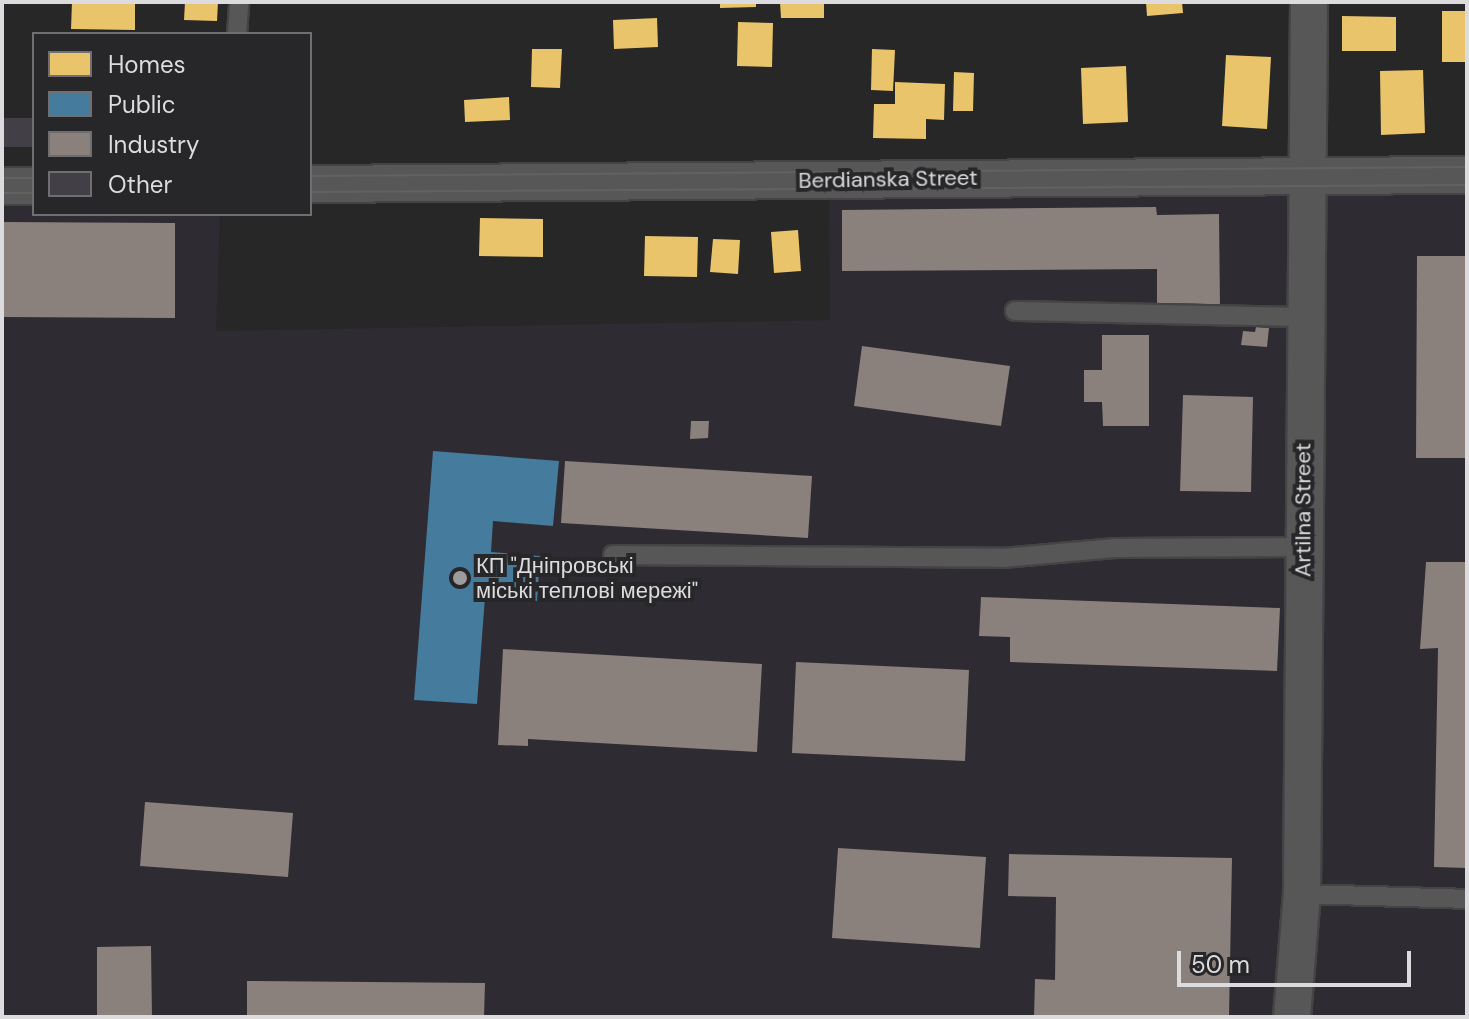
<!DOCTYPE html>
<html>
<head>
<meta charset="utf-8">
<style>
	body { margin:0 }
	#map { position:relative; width:1469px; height:1019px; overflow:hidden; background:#272727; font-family:"DM Sans",sans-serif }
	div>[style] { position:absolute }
	.built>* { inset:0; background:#2e2b32 }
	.homes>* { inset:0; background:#e9c46a }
	.public>* { inset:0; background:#457b9d }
	.industry>* { inset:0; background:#8a817c }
	.building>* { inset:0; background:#424046 }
	.roads { filter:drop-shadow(2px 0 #454445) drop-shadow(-2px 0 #454445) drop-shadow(0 2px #454445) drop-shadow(0 -2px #454445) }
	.service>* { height:18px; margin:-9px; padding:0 9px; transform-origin:9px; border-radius:9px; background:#575758 }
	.minor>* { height:36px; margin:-18px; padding:0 18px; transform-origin:18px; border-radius:18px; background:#575758 }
	.tram>* { height:2px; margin:-1px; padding:0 1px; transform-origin:1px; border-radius:1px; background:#626262 }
	.dots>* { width:22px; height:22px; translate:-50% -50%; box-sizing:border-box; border:4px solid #272628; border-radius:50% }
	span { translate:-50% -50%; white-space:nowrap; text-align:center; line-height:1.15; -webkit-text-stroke:8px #272628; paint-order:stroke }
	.street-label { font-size:22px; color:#dcdbdd }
	.poi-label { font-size:22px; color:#dcdbdd }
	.left { translate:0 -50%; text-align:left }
	.frame { position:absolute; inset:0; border:4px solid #dcdbdd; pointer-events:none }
	.legend { position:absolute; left:32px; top:32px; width:280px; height:184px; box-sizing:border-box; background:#272628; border:2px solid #6f6e70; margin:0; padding:10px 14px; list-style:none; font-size:24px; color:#dcdbdd }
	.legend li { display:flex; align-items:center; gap:16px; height:40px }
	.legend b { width:40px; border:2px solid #6f6e70 }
	.scale { position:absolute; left:1177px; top:951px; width:234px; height:36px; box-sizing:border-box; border:4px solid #dcdbdd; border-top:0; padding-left:10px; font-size:24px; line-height:28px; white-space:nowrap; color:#dcdbdd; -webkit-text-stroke:6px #272628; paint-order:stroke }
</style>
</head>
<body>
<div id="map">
	<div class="built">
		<div style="clip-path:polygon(1467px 191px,1467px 1017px,2px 1017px,2px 194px,34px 198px,34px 214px,220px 214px,216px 331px,830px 320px,829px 193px)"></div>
	</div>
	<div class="homes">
		<div style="clip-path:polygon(72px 2px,135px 2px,135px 30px,71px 29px)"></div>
		<div style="clip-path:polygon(185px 2px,218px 2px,217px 21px,184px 20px)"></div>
		<div style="clip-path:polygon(720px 2px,756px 2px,756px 7px,720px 8px)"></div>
		<div style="clip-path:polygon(780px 2px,824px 2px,824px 18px,781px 18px)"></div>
		<div style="clip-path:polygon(1146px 2px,1182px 2px,1183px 13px,1147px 16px)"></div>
		<div style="clip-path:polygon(1442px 11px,1467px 11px,1467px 62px,1442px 62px)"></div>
		<div style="clip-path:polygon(1342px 16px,1396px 17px,1396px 51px,1342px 51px)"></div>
		<div style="clip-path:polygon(657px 18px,658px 47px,614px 49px,613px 20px)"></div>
		<div style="clip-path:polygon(738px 22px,773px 23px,772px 67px,737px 66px)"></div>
		<div style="clip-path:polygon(532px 49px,562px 49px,560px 88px,531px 87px)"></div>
		<div style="clip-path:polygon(872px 49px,895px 50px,893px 91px,871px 90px)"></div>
		<div style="clip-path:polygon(1226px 55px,1271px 57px,1267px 129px,1222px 126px)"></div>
		<div style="clip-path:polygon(1126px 66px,1128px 122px,1083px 124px,1081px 68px)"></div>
		<div style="clip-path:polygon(1423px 70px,1425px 133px,1381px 135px,1380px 71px)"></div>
		<div style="clip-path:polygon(954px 72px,974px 73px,973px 111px,953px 111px)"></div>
		<div style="clip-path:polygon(895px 82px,945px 84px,944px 120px,926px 119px,926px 139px,873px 138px,874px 104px,895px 104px)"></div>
		<div style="clip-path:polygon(509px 97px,510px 120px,465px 122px,464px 100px)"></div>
		<div style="clip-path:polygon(480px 218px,543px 219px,543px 257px,479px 256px)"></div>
		<div style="clip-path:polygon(798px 230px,801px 271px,774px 273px,771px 232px)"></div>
		<div style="clip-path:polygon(645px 236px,698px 237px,697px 277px,644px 276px)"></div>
		<div style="clip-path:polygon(713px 239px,740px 240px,738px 274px,710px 272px)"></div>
	</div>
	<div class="public">
		<div style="clip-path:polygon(433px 451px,559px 461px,553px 526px,493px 521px,491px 552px,540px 556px,537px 601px,485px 597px,477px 704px,414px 700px)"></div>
	</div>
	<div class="industry">
		<div style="clip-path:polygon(1156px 207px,1157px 215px,1219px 214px,1220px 307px,1157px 308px,1157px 269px,842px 271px,842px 210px)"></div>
		<div style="clip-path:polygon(2px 222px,175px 223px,175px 318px,2px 317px)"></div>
		<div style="clip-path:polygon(1417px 256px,1467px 256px,1467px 458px,1416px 458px)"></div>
		<div style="clip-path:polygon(1256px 327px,1269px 328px,1267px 347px,1241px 345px,1243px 331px,1255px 332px)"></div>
		<div style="clip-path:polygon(1102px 335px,1149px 335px,1149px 426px,1103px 426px,1102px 402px,1084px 402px,1084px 370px,1102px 370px)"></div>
		<div style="clip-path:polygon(862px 346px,1010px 366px,1001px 426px,854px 406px)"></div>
		<div style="clip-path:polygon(1183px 395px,1253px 397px,1251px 492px,1180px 491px)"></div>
		<div style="clip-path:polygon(691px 421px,709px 421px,708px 438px,690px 439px)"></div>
		<div style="clip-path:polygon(565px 461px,812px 476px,808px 538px,561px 523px)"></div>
		<div style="clip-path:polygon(1426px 562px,1467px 562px,1467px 868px,1434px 867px,1438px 648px,1420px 649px)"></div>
		<div style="clip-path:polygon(981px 597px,1280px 608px,1277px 671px,1010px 662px,1010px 637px,979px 636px)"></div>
		<div style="clip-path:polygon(503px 649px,762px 664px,757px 752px,528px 739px,528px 746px,498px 745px)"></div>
		<div style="clip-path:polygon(796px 662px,969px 670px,965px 761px,792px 753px)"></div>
		<div style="clip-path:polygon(145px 802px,293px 813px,288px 877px,140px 866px)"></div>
		<div style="clip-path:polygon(838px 848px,986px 857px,980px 948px,832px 938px)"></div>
		<div style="clip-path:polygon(1009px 854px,1232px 858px,1229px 1017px,1034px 1017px,1035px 979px,1055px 980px,1056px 897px,1008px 896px)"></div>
		<div style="clip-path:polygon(151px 946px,152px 1017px,97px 1017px,97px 947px)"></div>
		<div style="clip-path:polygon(247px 981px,485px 983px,484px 1017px,247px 1017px)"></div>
	</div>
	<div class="building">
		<div style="clip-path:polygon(2px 118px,33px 118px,33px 147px,2px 147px)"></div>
	</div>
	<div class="roads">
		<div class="service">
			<div style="left:237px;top:34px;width:32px;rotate:-86deg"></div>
			<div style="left:1015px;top:311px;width:289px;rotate:1.2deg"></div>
			<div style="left:613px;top:555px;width:390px;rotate:0.4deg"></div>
			<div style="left:1003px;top:558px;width:113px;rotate:-5.1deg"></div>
			<div style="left:1116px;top:548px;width:187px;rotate:-0.3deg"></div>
			<div style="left:1302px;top:894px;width:165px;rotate:1.7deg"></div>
		</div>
		<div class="minor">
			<div style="left:310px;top:184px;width:1157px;rotate:-0.45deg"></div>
			<div style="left:2px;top:186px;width:32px"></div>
			<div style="left:1292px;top:1017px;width:123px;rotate:-85.4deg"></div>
			<div style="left:1302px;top:894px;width:892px;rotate:-89.55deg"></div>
		</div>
	</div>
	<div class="tram">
		<div style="left:310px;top:176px;width:1157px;rotate:-0.45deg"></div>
		<div style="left:2px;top:178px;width:32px"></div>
		<div style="left:310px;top:192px;width:1157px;rotate:-0.35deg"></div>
		<div style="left:2px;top:193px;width:32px"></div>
	</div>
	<div class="dots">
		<div style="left:460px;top:578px;background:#9d9c9d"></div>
	</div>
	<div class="street-label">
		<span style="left:888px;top:179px;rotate:-1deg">Berdianska Street</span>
		<span style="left:1303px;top:510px;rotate:-90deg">Artilna Street</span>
	</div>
	<div class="poi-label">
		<span class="left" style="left:476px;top:578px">КП "Дніпровські<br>міські теплові мережі"</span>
	</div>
	<div class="frame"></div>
	<ul class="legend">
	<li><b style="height:22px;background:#e9c46a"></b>Homes</li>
	<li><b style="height:22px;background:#457b9d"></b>Public</li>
	<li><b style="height:22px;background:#8a817c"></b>Industry</li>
	<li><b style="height:22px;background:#424046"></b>Other</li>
	</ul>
	<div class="scale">50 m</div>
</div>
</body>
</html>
